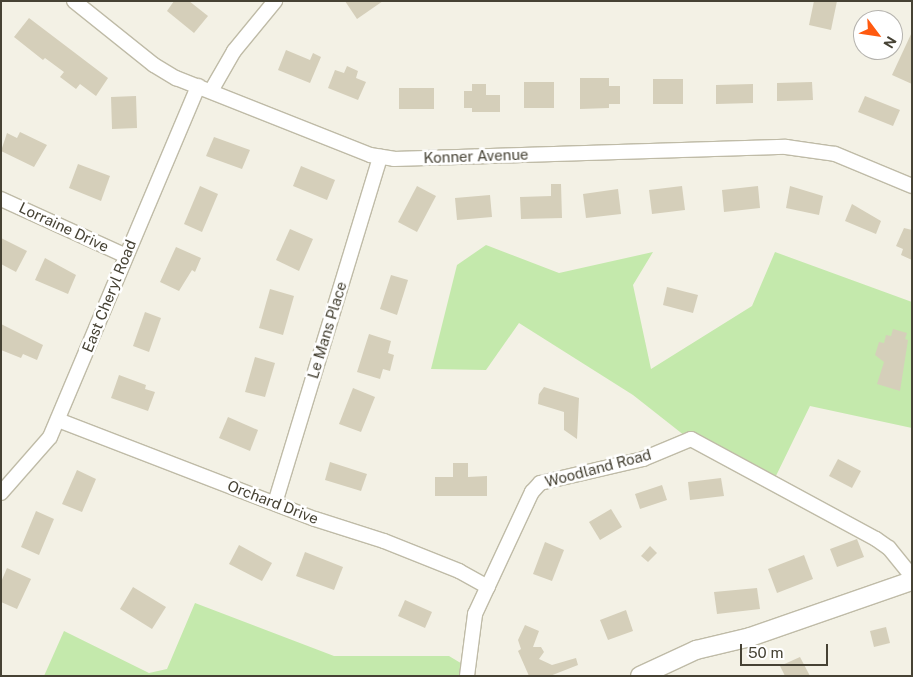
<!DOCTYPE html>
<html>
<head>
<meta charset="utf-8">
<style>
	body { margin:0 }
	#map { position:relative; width:913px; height:677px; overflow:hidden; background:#f3f1e5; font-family:"Public Sans",sans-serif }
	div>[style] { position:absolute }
	.green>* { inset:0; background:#c4e9ac }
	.building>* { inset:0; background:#d5cfba }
	.roads { filter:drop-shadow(1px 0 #bfbba7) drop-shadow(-1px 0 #bfbba7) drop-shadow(0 1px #bfbba7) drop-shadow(0 -1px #bfbba7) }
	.minor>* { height:14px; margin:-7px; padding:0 7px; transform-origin:7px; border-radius:7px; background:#fff }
	.tertiary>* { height:18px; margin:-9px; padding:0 9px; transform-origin:9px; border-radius:9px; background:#fff }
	span { translate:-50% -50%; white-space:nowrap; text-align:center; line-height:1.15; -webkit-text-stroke:5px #fff; paint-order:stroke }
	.street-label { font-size:15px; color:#464234 }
	.frame { position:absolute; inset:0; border:2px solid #464234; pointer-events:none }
	.north { position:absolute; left:853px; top:10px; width:50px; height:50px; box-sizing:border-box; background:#fff; border:1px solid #b5b3ae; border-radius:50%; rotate:121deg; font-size:14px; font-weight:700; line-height:20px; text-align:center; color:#464234 }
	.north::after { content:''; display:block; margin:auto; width:18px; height:22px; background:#ff5a10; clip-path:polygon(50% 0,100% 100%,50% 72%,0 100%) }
	.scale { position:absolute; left:740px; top:644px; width:88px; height:22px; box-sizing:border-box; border:2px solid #464234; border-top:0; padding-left:6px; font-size:15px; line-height:18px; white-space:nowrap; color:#464234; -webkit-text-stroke:4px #fff; paint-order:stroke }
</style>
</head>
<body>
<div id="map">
	<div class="green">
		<div style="clip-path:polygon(486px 245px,559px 273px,653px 252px,633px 285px,651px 369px,752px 306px,775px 252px,912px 302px,912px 428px,810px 406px,773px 482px,694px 443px,633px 395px,519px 323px,486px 370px,431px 369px,457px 265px)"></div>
		<div style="clip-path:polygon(195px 603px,334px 656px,449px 656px,469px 668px,467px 676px,44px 676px,64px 631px,149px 673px,167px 669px)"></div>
	</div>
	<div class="building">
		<div style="clip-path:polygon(174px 1px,189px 1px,208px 16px,194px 33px,167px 11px)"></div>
		<div style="clip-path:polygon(345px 1px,383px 1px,357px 19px)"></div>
		<div style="clip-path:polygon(814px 1px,837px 1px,831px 30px,809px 25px)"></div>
		<div style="clip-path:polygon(29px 18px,108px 78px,96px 96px,80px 84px,76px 89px,60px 77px,64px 72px,45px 58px,43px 60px,14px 37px)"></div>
		<div style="clip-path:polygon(912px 32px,912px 84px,892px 75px)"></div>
		<div style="clip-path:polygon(286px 50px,310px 60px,313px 53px,321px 57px,310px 83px,278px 70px)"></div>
		<div style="clip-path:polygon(347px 66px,358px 71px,356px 78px,366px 82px,358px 100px,328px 88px,335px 70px,344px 73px)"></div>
		<div style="clip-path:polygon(580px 78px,609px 78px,609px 86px,620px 86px,620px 104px,609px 104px,609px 108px,580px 109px)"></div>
		<div style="clip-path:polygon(653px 79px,683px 79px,683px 104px,653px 104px)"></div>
		<div style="clip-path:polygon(524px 82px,554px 82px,554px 108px,524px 108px)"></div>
		<div style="clip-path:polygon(812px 82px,813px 100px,777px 101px,777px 83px)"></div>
		<div style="clip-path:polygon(472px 84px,486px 84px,486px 95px,500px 95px,500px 112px,472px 112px,472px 108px,464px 108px,464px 91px,472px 91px)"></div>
		<div style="clip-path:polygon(753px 84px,753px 103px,716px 104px,716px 85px)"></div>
		<div style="clip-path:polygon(399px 88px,434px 88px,434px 109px,399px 109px)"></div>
		<div style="clip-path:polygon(136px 96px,137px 128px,112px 129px,111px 97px)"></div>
		<div style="clip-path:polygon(865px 96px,900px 110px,893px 126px,858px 112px)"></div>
		<div style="clip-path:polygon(20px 132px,47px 145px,34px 167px,1px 151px,7px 133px,17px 138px)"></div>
		<div style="clip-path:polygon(214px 137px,250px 150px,242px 169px,206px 156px)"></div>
		<div style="clip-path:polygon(78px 164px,110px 176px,101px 201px,69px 188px)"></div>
		<div style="clip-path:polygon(301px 166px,335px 180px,327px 200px,293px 186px)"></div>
		<div style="clip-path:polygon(551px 184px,561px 184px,562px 218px,521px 219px,520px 197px,551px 196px)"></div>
		<div style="clip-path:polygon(200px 186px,218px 194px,202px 232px,184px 224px)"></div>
		<div style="clip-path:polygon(417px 186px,436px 196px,417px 232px,398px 222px)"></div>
		<div style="clip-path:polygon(682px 186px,685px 210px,652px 214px,649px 190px)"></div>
		<div style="clip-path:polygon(758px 186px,760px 208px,724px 212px,722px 190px)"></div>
		<div style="clip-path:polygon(790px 186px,823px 196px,819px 215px,786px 208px)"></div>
		<div style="clip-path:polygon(618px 189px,621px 214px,586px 218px,583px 194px)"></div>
		<div style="clip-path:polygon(490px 195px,492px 217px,457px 220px,455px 198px)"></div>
		<div style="clip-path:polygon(852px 204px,881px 221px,876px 234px,845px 221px)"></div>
		<div style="clip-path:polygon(904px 228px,912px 230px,912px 260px,901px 255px,903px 249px,896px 246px)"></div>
		<div style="clip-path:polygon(290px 229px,313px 239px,299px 271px,276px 260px)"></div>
		<div style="clip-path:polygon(1px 238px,27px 251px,16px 272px,1px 264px)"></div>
		<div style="clip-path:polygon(176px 247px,201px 258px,195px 272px,192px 270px,179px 291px,160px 282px)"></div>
		<div style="clip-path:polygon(45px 258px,76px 275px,68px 294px,35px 280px)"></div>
		<div style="clip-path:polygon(391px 275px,408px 280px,397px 315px,380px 309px)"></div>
		<div style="clip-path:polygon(667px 287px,698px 295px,693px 313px,663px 305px)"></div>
		<div style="clip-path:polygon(270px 289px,294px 296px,283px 335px,259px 328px)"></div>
		<div style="clip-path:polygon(145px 312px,161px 318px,149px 352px,133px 346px)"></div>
		<div style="clip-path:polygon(1px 324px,43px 345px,37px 360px,23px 354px,21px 358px,1px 350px)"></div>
		<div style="clip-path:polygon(893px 329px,907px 333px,905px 339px,908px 340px,900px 391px,877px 384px,884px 362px,875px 355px,879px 342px,884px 343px,886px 335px,891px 336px)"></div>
		<div style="clip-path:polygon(369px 334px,391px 341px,388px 353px,394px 355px,390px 371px,383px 369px,380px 379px,357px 372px)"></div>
		<div style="clip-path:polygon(255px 357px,275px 363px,265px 397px,245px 392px)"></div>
		<div style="clip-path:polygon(119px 375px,146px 385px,145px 389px,155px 392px,148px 411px,111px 398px)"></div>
		<div style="clip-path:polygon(544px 387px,579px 398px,577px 439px,564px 430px,564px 412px,538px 404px,539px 394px)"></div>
		<div style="clip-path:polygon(353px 388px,375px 397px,361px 432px,339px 424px)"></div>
		<div style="clip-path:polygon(228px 417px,258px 430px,250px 451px,219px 438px)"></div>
		<div style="clip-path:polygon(838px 459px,861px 471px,852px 488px,829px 476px)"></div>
		<div style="clip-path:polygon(330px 462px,367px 474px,361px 491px,325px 480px)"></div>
		<div style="clip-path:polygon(453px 463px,468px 463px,468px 477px,487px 476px,487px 496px,435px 496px,435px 477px,453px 477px)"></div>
		<div style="clip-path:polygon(77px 470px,96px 479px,82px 512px,62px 504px)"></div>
		<div style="clip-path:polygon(721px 478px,724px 496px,690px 500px,688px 482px)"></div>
		<div style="clip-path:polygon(662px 485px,667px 500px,640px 509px,635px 494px)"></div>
		<div style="clip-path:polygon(611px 509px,622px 527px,600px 540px,589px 522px)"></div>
		<div style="clip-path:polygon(36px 511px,54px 519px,39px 555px,21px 547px)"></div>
		<div style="clip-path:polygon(857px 539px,864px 557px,837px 567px,830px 549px)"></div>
		<div style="clip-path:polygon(545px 542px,564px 550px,552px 581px,533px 574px)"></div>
		<div style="clip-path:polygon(239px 545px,272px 563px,262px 581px,229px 564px)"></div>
		<div style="clip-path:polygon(650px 546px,657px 553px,648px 562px,641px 556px)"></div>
		<div style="clip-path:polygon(305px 552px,343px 567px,334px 590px,296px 576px)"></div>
		<div style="clip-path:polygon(804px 555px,813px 579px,777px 593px,768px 569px)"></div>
		<div style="clip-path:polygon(7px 568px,31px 579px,17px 609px,1px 602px,1px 582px)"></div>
		<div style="clip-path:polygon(133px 587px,166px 607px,152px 629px,120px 609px)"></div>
		<div style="clip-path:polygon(757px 588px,760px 609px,717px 614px,714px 592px)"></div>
		<div style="clip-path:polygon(405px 600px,432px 612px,425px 628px,398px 616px)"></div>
		<div style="clip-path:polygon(626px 610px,633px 631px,608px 640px,600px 620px)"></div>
		<div style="clip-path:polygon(525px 625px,539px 631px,533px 647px,541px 647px,544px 652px,539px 659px,552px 665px,576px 658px,578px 665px,550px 676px,529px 676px,518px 651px,521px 649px,518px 640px)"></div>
		<div style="clip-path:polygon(886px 627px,890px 643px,874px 647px,870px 631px)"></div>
		<div style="clip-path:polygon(800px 657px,810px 676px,785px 676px,780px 666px)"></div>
	</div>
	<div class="roads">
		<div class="minor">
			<div style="left:74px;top:1px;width:102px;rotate:38.7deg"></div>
			<div style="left:154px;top:65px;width:26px;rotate:31deg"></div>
			<div style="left:176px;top:78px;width:209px;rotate:21.6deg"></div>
			<div style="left:370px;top:155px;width:24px;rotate:9deg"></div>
			<div style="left:394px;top:159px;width:392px;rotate:-1.8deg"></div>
			<div style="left:786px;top:147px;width:49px;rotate:8.1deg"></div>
			<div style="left:835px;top:154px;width:83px;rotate:22.6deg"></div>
			<div style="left:211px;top:91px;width:46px;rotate:-60.1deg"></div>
			<div style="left:234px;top:51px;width:65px;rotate:-50.6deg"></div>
			<div style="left:1px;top:199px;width:137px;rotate:24.5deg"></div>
			<div style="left:58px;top:420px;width:275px;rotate:21.1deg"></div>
			<div style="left:315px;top:519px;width:72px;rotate:17.7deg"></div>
			<div style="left:384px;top:541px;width:81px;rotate:21.8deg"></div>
			<div style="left:459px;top:571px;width:33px;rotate:29deg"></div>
			<div style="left:1px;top:493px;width:74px;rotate:-48.8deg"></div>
			<div style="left:50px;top:437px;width:381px;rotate:-67.1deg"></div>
			<div style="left:275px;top:503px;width:362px;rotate:-73.1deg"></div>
			<div style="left:467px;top:676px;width:63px;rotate:-82.6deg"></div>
			<div style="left:475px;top:614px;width:135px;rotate:-65deg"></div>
			<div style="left:532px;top:492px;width:12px;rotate:-48deg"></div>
			<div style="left:540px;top:483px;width:106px;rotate:-13.1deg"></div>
			<div style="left:643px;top:459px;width:52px;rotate:-22.6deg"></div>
			<div style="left:691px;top:439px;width:210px;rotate:28.4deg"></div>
			<div style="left:876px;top:539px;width:16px;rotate:35deg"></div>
			<div style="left:889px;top:548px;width:36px;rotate:51deg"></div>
		</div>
		<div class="tertiary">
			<div style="left:640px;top:676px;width:62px;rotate:-24.9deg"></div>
			<div style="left:696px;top:650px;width:56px;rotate:-13.5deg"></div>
			<div style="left:750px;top:637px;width:171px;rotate:-19.1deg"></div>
		</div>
	</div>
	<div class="street-label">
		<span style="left:476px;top:156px;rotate:-2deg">Konner Avenue</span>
		<span style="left:64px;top:227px;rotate:25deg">Lorraine Drive</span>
		<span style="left:109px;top:296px;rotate:-68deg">East Cheryl Road</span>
		<span style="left:327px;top:330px;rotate:-73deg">Le Mans Place</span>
		<span style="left:598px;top:468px;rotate:-15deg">Woodland Road</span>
		<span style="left:273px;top:502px;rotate:21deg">Orchard Drive</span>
	</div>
	<div class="frame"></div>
	<div class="north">N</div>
	<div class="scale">50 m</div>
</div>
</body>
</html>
